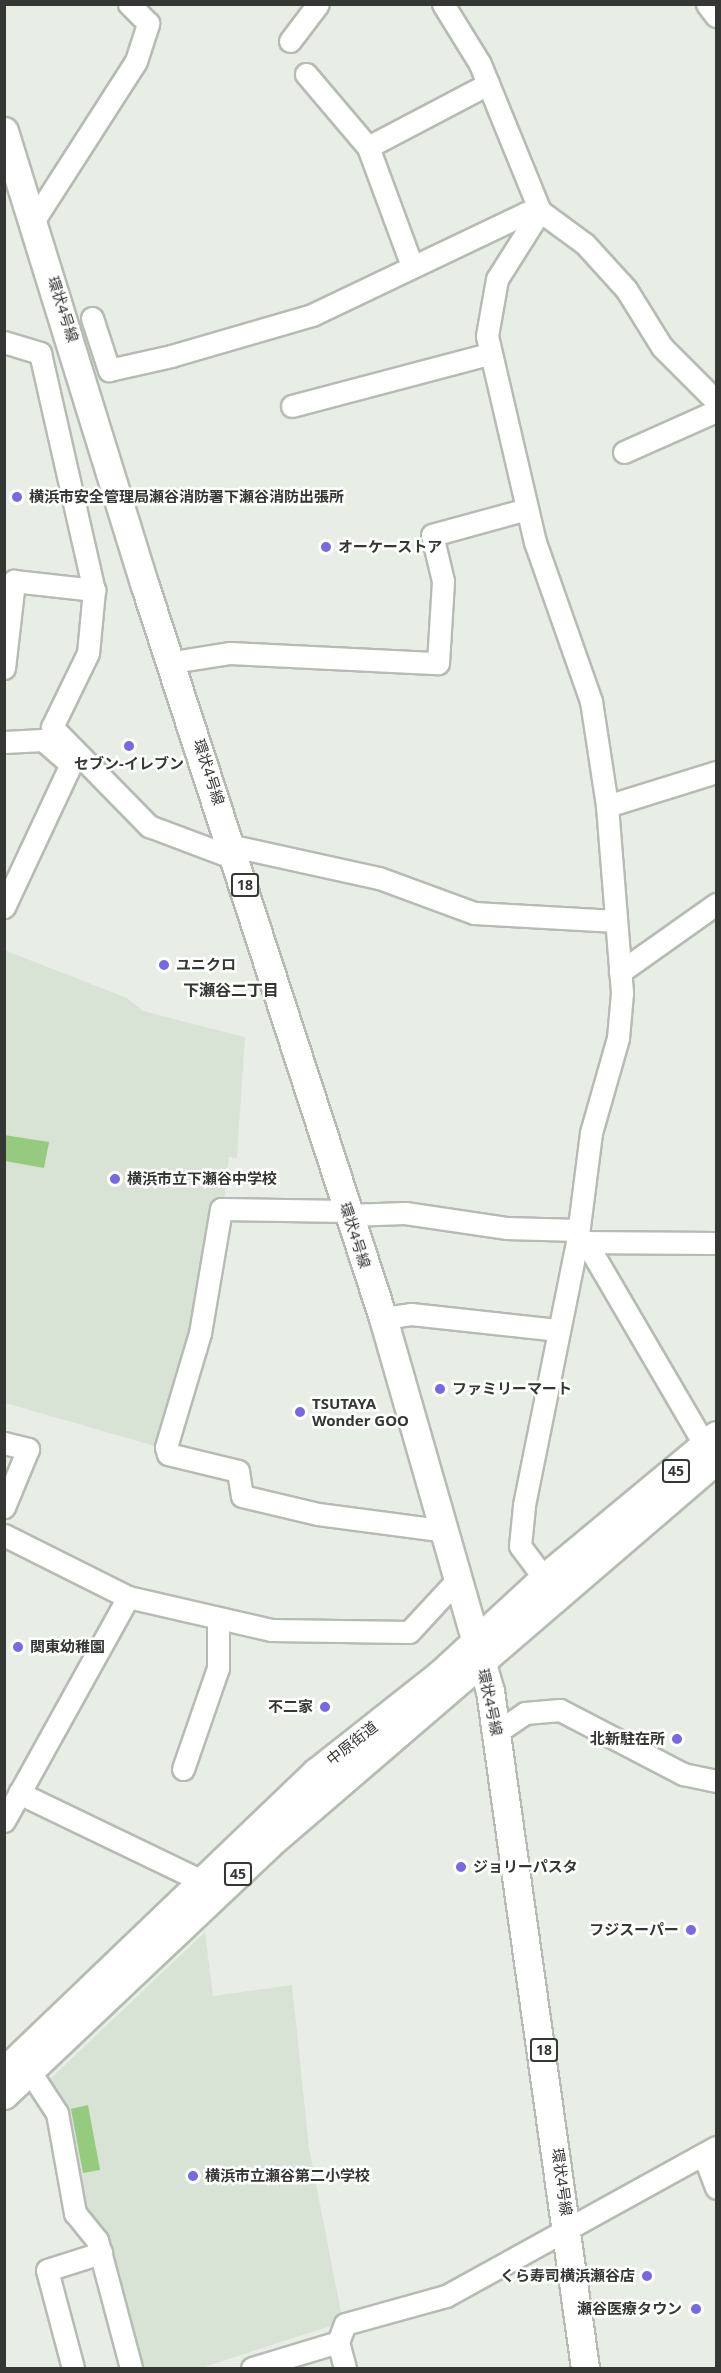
<!DOCTYPE html>
<html>
<head>
<meta charset="utf-8">
<style>
	body { margin:0 }
	#map { position:relative; width:721px; height:2373px; overflow:hidden; background:#e8eee6; font-family:"Noto Sans","Noto Sans JP",sans-serif }
	div>[style] { position:absolute }
	.built>* { inset:0; background:#d9e3d5 }
	.water>* { inset:0; background:#95ca7f }
	.roads { filter:drop-shadow(2px 0 #b6bbb4) drop-shadow(-2px 0 #b6bbb4) drop-shadow(0 2px #b6bbb4) drop-shadow(0 -2px #b6bbb4) }
	.minor>* { height:21px; margin:-10.5px; padding:0 10.5px; transform-origin:10.5px; border-radius:10.5px; background:#fff }
	.major>* { height:27px; margin:-13.5px; padding:0 13.5px; transform-origin:13.5px; border-radius:13.5px; background:#fff }
	.dots>* { width:16px; height:16px; translate:-50% -50%; box-sizing:border-box; border:3px solid #fff; border-radius:50% }
	span { translate:-50% -50%; white-space:nowrap; text-align:center; line-height:1.15; -webkit-text-stroke:5px #fff; paint-order:stroke }
	.shield-label span { padding:2px 4px; background:#fff; border:2px solid; border-radius:4px; -webkit-text-stroke-width:0 }
	.shield-label { font-size:14px; color:#353734; font-weight:700 }
	.street-label { font-size:15px; color:#353734 }
	.poi-label { font-size:15px; color:#353734; font-weight:700 }
	.left { translate:0 -50%; text-align:left }
	.right { translate:-100% -50%; text-align:right }
	.neighbourhood-label { font-size:16px; color:#323530; font-weight:700 }
	.frame { position:absolute; inset:0; border:6px solid #353734; pointer-events:none }
</style>
</head>
<body>
<div id="map">
	<div class="built">
		<div style="clip-path:polygon(4px 950px,127px 998px,143px 1011px,245px 1037px,237px 1158px,229px 1157px,224px 1201px,197px 1313px,155px 1446px,5px 1403px)"></div>
		<div style="clip-path:polygon(205px 1932px,213px 1996px,292px 1985px,309px 2148px,343px 2322px,201px 2368px,136px 2368px,77px 2203px,48px 2081px)"></div>
	</div>
	<div class="water">
		<div style="clip-path:polygon(4px 1135px,49px 1142px,44px 1168px,5px 1161px)"></div>
		<div style="clip-path:polygon(88px 2105px,100px 2170px,83px 2173px,71px 2109px)"></div>
	</div>
	<div class="roads">
		<div class="minor">
			<div style="left:443px;top:4px;width:70px;rotate:58.3deg"></div>
			<div style="left:480px;top:64px;width:159px;rotate:67.8deg"></div>
			<div style="left:540px;top:211px;width:80px;rotate:122.3deg"></div>
			<div style="left:497px;top:279px;width:58px;rotate:100deg"></div>
			<div style="left:487px;top:336px;width:212px;rotate:76.9deg"></div>
			<div style="left:535px;top:542px;width:169px;rotate:70.6deg"></div>
			<div style="left:591px;top:701px;width:106px;rotate:81.3deg"></div>
			<div style="left:607px;top:806px;width:188px;rotate:85.4deg"></div>
			<div style="left:622px;top:993px;width:45px;rotate:95.1deg"></div>
			<div style="left:618px;top:1038px;width:99px;rotate:105.9deg"></div>
			<div style="left:591px;top:1133px;width:110px;rotate:97.3deg"></div>
			<div style="left:577px;top:1242px;width:269px;rotate:101.4deg"></div>
			<div style="left:524px;top:1506px;width:40px;rotate:95.7deg"></div>
			<div style="left:520px;top:1546px;width:40px;rotate:53deg"></div>
			<div style="left:707px;top:4px;width:15px;rotate:53deg"></div>
			<div style="left:290px;top:41px;width:46px;rotate:-52.9deg"></div>
			<div style="left:306px;top:74px;width:96px;rotate:49.7deg"></div>
			<div style="left:368px;top:147px;width:127px;rotate:69.7deg"></div>
			<div style="left:368px;top:147px;width:136px;rotate:-27.7deg"></div>
			<div style="left:34px;top:220px;width:189px;rotate:-57.3deg"></div>
			<div style="left:136px;top:61px;width:40px;rotate:-72deg"></div>
			<div style="left:148px;top:23px;width:27px;rotate:-135deg"></div>
			<div style="left:92px;top:318px;width:55px;rotate:71.9deg"></div>
			<div style="left:109px;top:370px;width:64px;rotate:-12.7deg"></div>
			<div style="left:171px;top:356px;width:147px;rotate:-16.2deg"></div>
			<div style="left:312px;top:315px;width:237px;rotate:-25.5deg"></div>
			<div style="left:526px;top:213px;width:14px;rotate:-8deg"></div>
			<div style="left:540px;top:211px;width:56px;rotate:36.3deg"></div>
			<div style="left:585px;top:244px;width:61px;rotate:47.7deg"></div>
			<div style="left:626px;top:289px;width:68px;rotate:58.2deg"></div>
			<div style="left:662px;top:347px;width:76px;rotate:45deg"></div>
			<div style="left:4px;top:342px;width:38px;rotate:17deg"></div>
			<div style="left:40px;top:353px;width:243px;rotate:77.2deg"></div>
			<div style="left:94px;top:590px;width:63px;rotate:95.4deg"></div>
			<div style="left:88px;top:653px;width:82px;rotate:115.9deg"></div>
			<div style="left:52px;top:727px;width:139px;rotate:45.6deg"></div>
			<div style="left:149px;top:826px;width:94px;rotate:20.6deg"></div>
			<div style="left:292px;top:406px;width:204px;rotate:-14.8deg"></div>
			<div style="left:624px;top:452px;width:101px;rotate:-24deg"></div>
			<div style="left:173px;top:662px;width:58px;rotate:-9deg"></div>
			<div style="left:230px;top:653px;width:208px;rotate:2.8deg"></div>
			<div style="left:438px;top:663px;width:82px;rotate:-86.5deg"></div>
			<div style="left:443px;top:581px;width:47px;rotate:-103.4deg"></div>
			<div style="left:432px;top:535px;width:98px;rotate:-15.3deg"></div>
			<div style="left:4px;top:668px;width:88px;rotate:-83.4deg"></div>
			<div style="left:14px;top:581px;width:81px;rotate:6.4deg"></div>
			<div style="left:4px;top:742px;width:39px;rotate:-3deg"></div>
			<div style="left:43px;top:740px;width:37px;rotate:41deg"></div>
			<div style="left:71px;top:764px;width:158px;rotate:115.1deg"></div>
			<div style="left:607px;top:806px;width:114px;rotate:-17.3deg"></div>
			<div style="left:233px;top:846px;width:149px;rotate:12.4deg"></div>
			<div style="left:379px;top:878px;width:101px;rotate:20.2deg"></div>
			<div style="left:474px;top:913px;width:142px;rotate:3.2deg"></div>
			<div style="left:620px;top:972px;width:118px;rotate:-35.3deg"></div>
			<div style="left:347px;top:1211px;width:126px;rotate:-179.1deg"></div>
			<div style="left:221px;top:1209px;width:126px;rotate:99.6deg"></div>
			<div style="left:200px;top:1333px;width:119px;rotate:106.6deg"></div>
			<div style="left:166px;top:1447px;width:7px;rotate:74deg"></div>
			<div style="left:168px;top:1454px;width:72px;rotate:13.7deg"></div>
			<div style="left:238px;top:1471px;width:25px;rotate:81deg"></div>
			<div style="left:242px;top:1496px;width:78px;rotate:13.3deg"></div>
			<div style="left:318px;top:1514px;width:130px;rotate:7.5deg"></div>
			<div style="left:348px;top:1215px;width:57px;rotate:-2deg"></div>
			<div style="left:405px;top:1213px;width:102px;rotate:8.4deg"></div>
			<div style="left:506px;top:1228px;width:72px;rotate:1.6deg"></div>
			<div style="left:577px;top:1242px;width:139px;rotate:0.4deg"></div>
			<div style="left:586px;top:1242px;width:236px;rotate:59.7deg"></div>
			<div style="left:383px;top:1318px;width:28px;rotate:-8deg"></div>
			<div style="left:411px;top:1314px;width:149px;rotate:6.2deg"></div>
			<div style="left:4px;top:1443px;width:25px;rotate:14deg"></div>
			<div style="left:28px;top:1449px;width:63px;rotate:112.5deg"></div>
			<div style="left:4px;top:1535px;width:139px;rotate:26.6deg"></div>
			<div style="left:497px;top:1732px;width:34px;rotate:-34deg"></div>
			<div style="left:525px;top:1713px;width:35px;rotate:-5deg"></div>
			<div style="left:560px;top:1710px;width:139px;rotate:27.5deg"></div>
			<div style="left:683px;top:1774px;width:34px;rotate:12deg"></div>
			<div style="left:183px;top:1769px;width:107px;rotate:-70.9deg"></div>
			<div style="left:218px;top:1668px;width:47px;rotate:-90deg"></div>
			<div style="left:19px;top:1793px;width:203px;rotate:25.7deg"></div>
			<div style="left:4px;top:1821px;width:256px;rotate:-61deg"></div>
			<div style="left:128px;top:1597px;width:147px;rotate:13deg"></div>
			<div style="left:271px;top:1630px;width:138px;rotate:0.8deg"></div>
			<div style="left:409px;top:1632px;width:72px;rotate:-47.2deg"></div>
			<div style="left:21px;top:2058px;width:66px;rotate:56.8deg"></div>
			<div style="left:57px;top:2113px;width:102px;rotate:79.8deg"></div>
			<div style="left:75px;top:2213px;width:35px;rotate:51deg"></div>
			<div style="left:97px;top:2240px;width:132px;rotate:75.1deg"></div>
			<div style="left:704px;top:2156px;width:34px;rotate:69deg"></div>
			<div style="left:338px;top:2342px;width:19px;rotate:-69deg"></div>
			<div style="left:345px;top:2324px;width:105px;rotate:-15.5deg"></div>
			<div style="left:446px;top:2296px;width:308px;rotate:-28.9deg"></div>
			<div style="left:73px;top:2368px;width:101px;rotate:-104.9deg"></div>
			<div style="left:47px;top:2270px;width:57px;rotate:-17.5deg"></div>
			<div style="left:252px;top:2368px;width:90px;rotate:-16.8deg"></div>
			<div style="left:338px;top:2342px;width:27px;rotate:75deg"></div>
		</div>
		<div class="major">
			<div style="left:4px;top:131px;width:476px;rotate:72.8deg"></div>
			<div style="left:145px;top:586px;width:770px;rotate:71.99deg"></div>
			<div style="left:383px;top:1318px;width:388px;rotate:74deg"></div>
			<div style="left:490px;top:1691px;width:684px;rotate:82.01deg"></div>
			<div style="left:4px;top:2071px;width:432px;rotate:-43.8deg"></div>
			<div style="left:316px;top:1772px;width:158px;rotate:-38.3deg"></div>
			<div style="left:440px;top:1674px;width:142px;rotate:-42.7deg"></div>
			<div style="left:544px;top:1578px;width:224px;rotate:-39.7deg"></div>
			<div style="left:4px;top:2095px;width:364px;rotate:-43.4deg"></div>
			<div style="left:268px;top:1845px;width:591px;rotate:-40.67deg"></div>
		</div>
	</div>
	<div class="dots">
		<div style="left:17px;top:497px;background:#7569e4"></div>
		<div style="left:326px;top:547px;background:#7569e4"></div>
		<div style="left:129px;top:746px;background:#7569e4"></div>
		<div style="left:164px;top:965px;background:#7569e4"></div>
		<div style="left:115px;top:1179px;background:#7569e4"></div>
		<div style="left:440px;top:1389px;background:#7569e4"></div>
		<div style="left:300px;top:1412px;background:#7569e4"></div>
		<div style="left:18px;top:1647px;background:#7569e4"></div>
		<div style="left:325px;top:1707px;background:#7569e4"></div>
		<div style="left:677px;top:1739px;background:#7569e4"></div>
		<div style="left:461px;top:1867px;background:#7569e4"></div>
		<div style="left:691px;top:1930px;background:#7569e4"></div>
		<div style="left:193px;top:2176px;background:#7569e4"></div>
		<div style="left:647px;top:2276px;background:#7569e4"></div>
		<div style="left:696px;top:2309px;background:#7569e4"></div>
	</div>
	<div class="shield-label">
		<span style="left:245px;top:885px">18</span>
		<span style="left:676px;top:1471px">45</span>
		<span style="left:238px;top:1874px">45</span>
		<span style="left:544px;top:2050px">18</span>
	</div>
	<div class="street-label">
		<span style="left:63px;top:309px;rotate:72deg">環状4号線</span>
		<span style="left:209px;top:772px;rotate:72deg">環状4号線</span>
		<span style="left:355px;top:1235px;rotate:72deg">環状4号線</span>
		<span style="left:490px;top:1702px;rotate:78deg">環状4号線</span>
		<span style="left:352px;top:1743px;rotate:-38deg">中原街道</span>
		<span style="left:562px;top:2182px;rotate:82deg">環状4号線</span>
	</div>
	<div class="poi-label">
		<span class="left" style="left:29px;top:497px">横浜市安全管理局瀬谷消防署下瀬谷消防出張所</span>
		<span class="left" style="left:338px;top:547px">オーケーストア</span>
		<span style="left:129px;top:764px">セブン-イレブン</span>
		<span class="left" style="left:176px;top:965px">ユニクロ</span>
		<span class="left" style="left:127px;top:1179px">横浜市立下瀬谷中学校</span>
		<span class="left" style="left:452px;top:1389px">ファミリーマート</span>
		<span class="left" style="left:312px;top:1412px">TSUTAYA<br>Wonder GOO</span>
		<span class="left" style="left:30px;top:1647px">関東幼稚園</span>
		<span class="right" style="left:313px;top:1707px">不二家</span>
		<span class="right" style="left:665px;top:1739px">北新駐在所</span>
		<span class="left" style="left:473px;top:1867px">ジョリーパスタ</span>
		<span class="right" style="left:679px;top:1930px">フジスーパー</span>
		<span class="left" style="left:205px;top:2176px">横浜市立瀬谷第二小学校</span>
		<span class="right" style="left:635px;top:2276px">くら寿司横浜瀬谷店</span>
		<span class="right" style="left:682px;top:2309px">瀬谷医療タウン</span>
	</div>
	<div class="neighbourhood-label">
		<span style="left:231px;top:990px">下瀬谷二丁目</span>
	</div>
	<div class="frame"></div>
</div>
</body>
</html>
